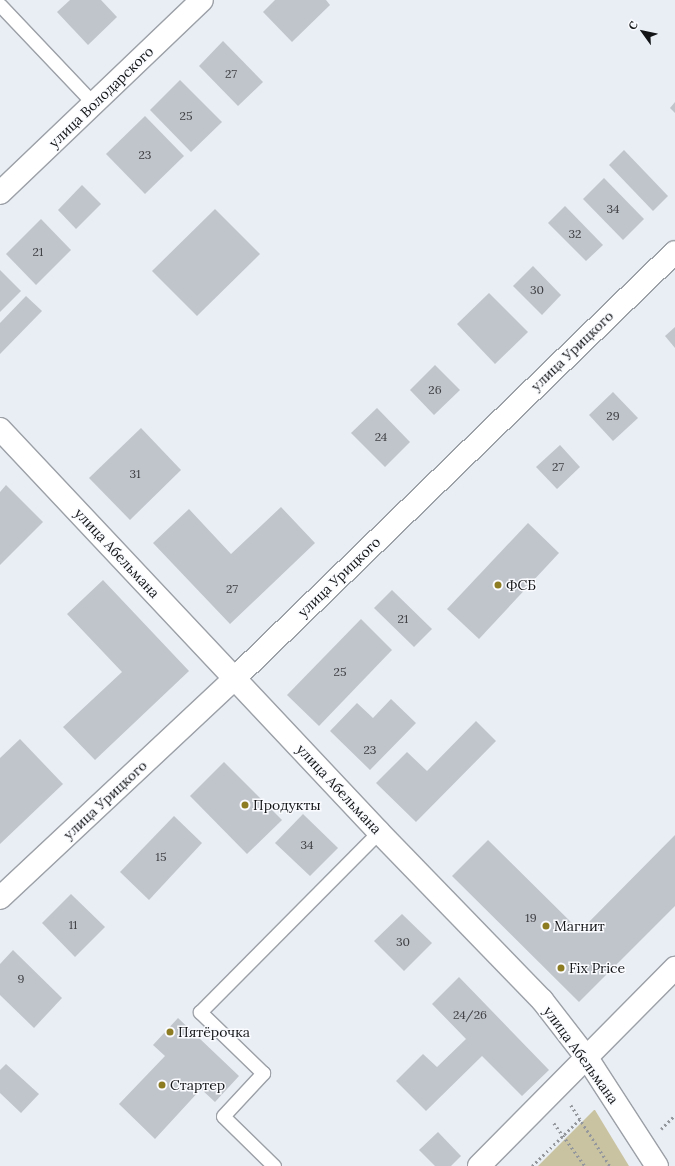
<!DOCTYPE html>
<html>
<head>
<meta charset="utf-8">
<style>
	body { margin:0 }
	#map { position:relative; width:675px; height:1166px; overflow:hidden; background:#e9eef5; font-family:Lora,serif }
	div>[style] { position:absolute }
	.green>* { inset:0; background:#cac3a1 }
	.building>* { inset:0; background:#c0c4cb }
	.path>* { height:2.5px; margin-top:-1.25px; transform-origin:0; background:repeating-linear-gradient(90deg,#94989d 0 2px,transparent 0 5px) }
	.roads { filter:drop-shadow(1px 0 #9ca0a7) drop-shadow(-1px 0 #9ca0a7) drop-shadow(0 1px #9ca0a7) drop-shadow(0 -1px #9ca0a7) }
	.service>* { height:13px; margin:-6.5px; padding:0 6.5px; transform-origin:6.5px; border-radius:6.5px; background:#fff }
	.minor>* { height:22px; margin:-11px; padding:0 11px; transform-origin:11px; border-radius:11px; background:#fff }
	.dots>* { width:11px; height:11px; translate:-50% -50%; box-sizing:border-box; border:2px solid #f9fbfe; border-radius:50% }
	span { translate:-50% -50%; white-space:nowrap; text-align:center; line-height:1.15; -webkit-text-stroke:3px #f9fbfe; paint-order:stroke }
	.number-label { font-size:12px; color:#3e4043 }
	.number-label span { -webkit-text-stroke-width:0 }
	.street-label { font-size:14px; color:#121416 }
	.poi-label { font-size:14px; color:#121416 }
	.left { translate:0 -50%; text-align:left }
	.north { position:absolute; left:623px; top:12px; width:40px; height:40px; -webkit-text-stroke:3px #f9fbfe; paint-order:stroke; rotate:303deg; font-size:11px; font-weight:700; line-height:16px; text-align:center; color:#121416 }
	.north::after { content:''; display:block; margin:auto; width:14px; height:18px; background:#121416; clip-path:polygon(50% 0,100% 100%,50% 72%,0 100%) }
</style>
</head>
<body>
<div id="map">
	<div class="green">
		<div style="clip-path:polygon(595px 1110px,629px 1166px,538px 1166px,594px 1110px)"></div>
	</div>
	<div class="building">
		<div style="clip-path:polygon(70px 0,101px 0,117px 17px,88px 45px,57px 12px)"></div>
		<div style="clip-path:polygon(275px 0,326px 0,330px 5px,292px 42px,263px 12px)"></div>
		<div style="clip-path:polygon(223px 41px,263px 82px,238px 106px,199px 66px)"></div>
		<div style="clip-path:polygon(180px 80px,222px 122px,191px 152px,150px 110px)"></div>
		<div style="clip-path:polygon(675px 102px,675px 113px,670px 108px)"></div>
		<div style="clip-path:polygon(145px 116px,184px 156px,145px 194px,106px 154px)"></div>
		<div style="clip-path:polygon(624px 150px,668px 196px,653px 211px,609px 165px)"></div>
		<div style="clip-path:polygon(604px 178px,644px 219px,623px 240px,583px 199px)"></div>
		<div style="clip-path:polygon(82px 185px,101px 204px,76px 229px,58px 210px)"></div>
		<div style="clip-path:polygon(565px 206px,603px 245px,586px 261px,548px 223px)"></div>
		<div style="clip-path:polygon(215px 209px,260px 254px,197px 316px,152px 271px)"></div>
		<div style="clip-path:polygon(41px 219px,71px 250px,36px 285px,6px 254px)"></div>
		<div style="clip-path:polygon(533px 266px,561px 295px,542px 315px,513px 286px)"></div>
		<div style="clip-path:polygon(0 270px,21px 291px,0 312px)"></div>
		<div style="clip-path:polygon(489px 293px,528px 332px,495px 364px,457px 324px)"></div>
		<div style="clip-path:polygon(26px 296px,42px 311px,0 354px,0 323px)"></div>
		<div style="clip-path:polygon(675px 327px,675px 348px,665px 336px)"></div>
		<div style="clip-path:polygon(435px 365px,460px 390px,434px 415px,410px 390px)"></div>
		<div style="clip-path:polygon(613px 392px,638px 418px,613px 441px,589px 415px)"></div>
		<div style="clip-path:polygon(377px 408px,410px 442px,385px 467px,351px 433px)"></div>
		<div style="clip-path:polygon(141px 428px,181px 470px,130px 520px,89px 478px)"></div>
		<div style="clip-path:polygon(560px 445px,580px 467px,557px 489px,536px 467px)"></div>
		<div style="clip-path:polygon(6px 485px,43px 522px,0 565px,0 492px)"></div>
		<div style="clip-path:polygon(281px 507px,315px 543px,230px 624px,153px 543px,189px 509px,231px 554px)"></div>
		<div style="clip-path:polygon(528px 523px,559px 553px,479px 639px,447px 609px)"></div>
		<div style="clip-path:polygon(103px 580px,189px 671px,95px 760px,63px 727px,122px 672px,67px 614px)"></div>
		<div style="clip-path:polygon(392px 590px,432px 629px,414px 647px,374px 608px)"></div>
		<div style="clip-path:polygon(361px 619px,392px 650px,319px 726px,287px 695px)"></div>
		<div style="clip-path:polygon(391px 699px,416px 723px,370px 770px,330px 731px,357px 703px,373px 718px)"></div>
		<div style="clip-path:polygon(476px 721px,496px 741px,416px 822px,376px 783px,407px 752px,427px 771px)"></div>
		<div style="clip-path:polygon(20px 739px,63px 784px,0 844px,0 758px)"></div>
		<div style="clip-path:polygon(224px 762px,282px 820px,247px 854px,190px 796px)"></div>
		<div style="clip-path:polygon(303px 814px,338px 848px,310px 876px,275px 843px)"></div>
		<div style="clip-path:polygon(174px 816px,202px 843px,149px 900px,120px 872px)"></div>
		<div style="clip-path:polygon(675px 835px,675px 906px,579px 1002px,452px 876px,488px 840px,580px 931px)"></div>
		<div style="clip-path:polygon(71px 894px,105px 927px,75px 957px,42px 923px)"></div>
		<div style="clip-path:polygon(402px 914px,432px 943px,404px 971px,374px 941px)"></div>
		<div style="clip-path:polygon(13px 950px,62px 998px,34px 1028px,0 995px,0 964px)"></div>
		<div style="clip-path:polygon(459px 977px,549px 1070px,522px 1096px,482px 1056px,426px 1111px,396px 1081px,423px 1054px,437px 1067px,466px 1039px,432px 1004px)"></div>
		<div style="clip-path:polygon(178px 1018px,239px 1076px,215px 1102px,201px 1089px,155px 1139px,119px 1104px,165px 1056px,153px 1045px)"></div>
		<div style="clip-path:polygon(6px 1064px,39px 1094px,21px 1113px,0 1093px,0 1070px)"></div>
		<div style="clip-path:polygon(438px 1132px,461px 1156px,451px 1166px,435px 1166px,419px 1150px)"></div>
	</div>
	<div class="path">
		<div style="left:571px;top:1105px;width:72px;rotate:57.4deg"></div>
		<div style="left:554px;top:1123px;width:53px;rotate:54.2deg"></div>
		<div style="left:661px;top:1129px;width:20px;rotate:-45deg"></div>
		<div style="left:532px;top:1166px;width:67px;rotate:-44.4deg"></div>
	</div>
	<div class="roads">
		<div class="service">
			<div style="left:0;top:5px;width:137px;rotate:46.5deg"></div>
			<div style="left:274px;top:1166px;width:71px;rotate:-135.6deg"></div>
			<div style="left:223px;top:1116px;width:59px;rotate:-47.1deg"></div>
			<div style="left:263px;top:1073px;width:88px;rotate:-135.9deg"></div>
			<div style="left:200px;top:1012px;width:254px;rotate:-45.2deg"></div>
		</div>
		<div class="minor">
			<div style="left:0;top:193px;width:279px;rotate:-43.7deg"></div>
			<div style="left:0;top:429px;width:553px;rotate:46.76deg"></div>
			<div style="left:379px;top:832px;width:234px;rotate:45.9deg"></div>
			<div style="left:542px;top:1000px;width:73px;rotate:52.2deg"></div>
			<div style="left:587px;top:1058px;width:129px;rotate:57.1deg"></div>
			<div style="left:0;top:898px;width:322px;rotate:-43.1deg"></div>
			<div style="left:235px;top:678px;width:612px;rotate:-44.07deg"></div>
			<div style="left:479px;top:1166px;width:279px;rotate:-45.3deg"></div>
		</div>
	</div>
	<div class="dots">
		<div style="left:498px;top:585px;background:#8d7c22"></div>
		<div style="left:245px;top:805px;background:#8d7c22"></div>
		<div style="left:546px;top:926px;background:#8d7c22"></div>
		<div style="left:561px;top:968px;background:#8d7c22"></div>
		<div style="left:170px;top:1032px;background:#8d7c22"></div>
		<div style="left:162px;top:1085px;background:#8d7c22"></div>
	</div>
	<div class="number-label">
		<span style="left:231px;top:74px">27</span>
		<span style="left:186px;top:116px">25</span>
		<span style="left:145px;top:155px">23</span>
		<span style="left:613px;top:209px">34</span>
		<span style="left:575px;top:234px">32</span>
		<span style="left:38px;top:252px">21</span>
		<span style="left:537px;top:290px">30</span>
		<span style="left:435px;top:390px">26</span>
		<span style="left:613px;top:416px">29</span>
		<span style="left:381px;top:437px">24</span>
		<span style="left:558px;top:467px">27</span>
		<span style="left:135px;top:474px">31</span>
		<span style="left:232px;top:589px">27</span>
		<span style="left:403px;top:619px">21</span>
		<span style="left:340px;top:672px">25</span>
		<span style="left:370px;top:750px">23</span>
		<span style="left:307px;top:845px">34</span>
		<span style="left:161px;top:857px">15</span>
		<span style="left:531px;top:918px">19</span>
		<span style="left:73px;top:925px">11</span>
		<span style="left:403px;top:942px">30</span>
		<span style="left:21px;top:979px">9</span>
		<span style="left:470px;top:1015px">24/26</span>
	</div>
	<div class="street-label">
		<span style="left:101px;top:97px;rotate:-44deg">улица Володарского</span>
		<span style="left:572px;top:351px;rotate:-44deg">улица Урицкого</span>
		<span style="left:117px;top:553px;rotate:47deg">улица Абельмана</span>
		<span style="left:339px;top:577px;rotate:-44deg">улица Урицкого</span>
		<span style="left:339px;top:789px;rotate:47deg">улица Абельмана</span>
		<span style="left:105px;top:800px;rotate:-43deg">улица Урицкого</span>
		<span style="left:581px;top:1055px;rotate:54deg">улица Абельмана</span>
	</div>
	<div class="poi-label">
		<span class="left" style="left:506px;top:585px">ФСБ</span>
		<span class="left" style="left:253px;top:805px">Продукты</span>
		<span class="left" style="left:554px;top:926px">Магнит</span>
		<span class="left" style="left:569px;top:968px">Fix Price</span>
		<span class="left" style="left:178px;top:1032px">Пятёрочка</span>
		<span class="left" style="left:170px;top:1085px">Стартер</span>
	</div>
	<div class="north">С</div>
</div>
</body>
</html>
